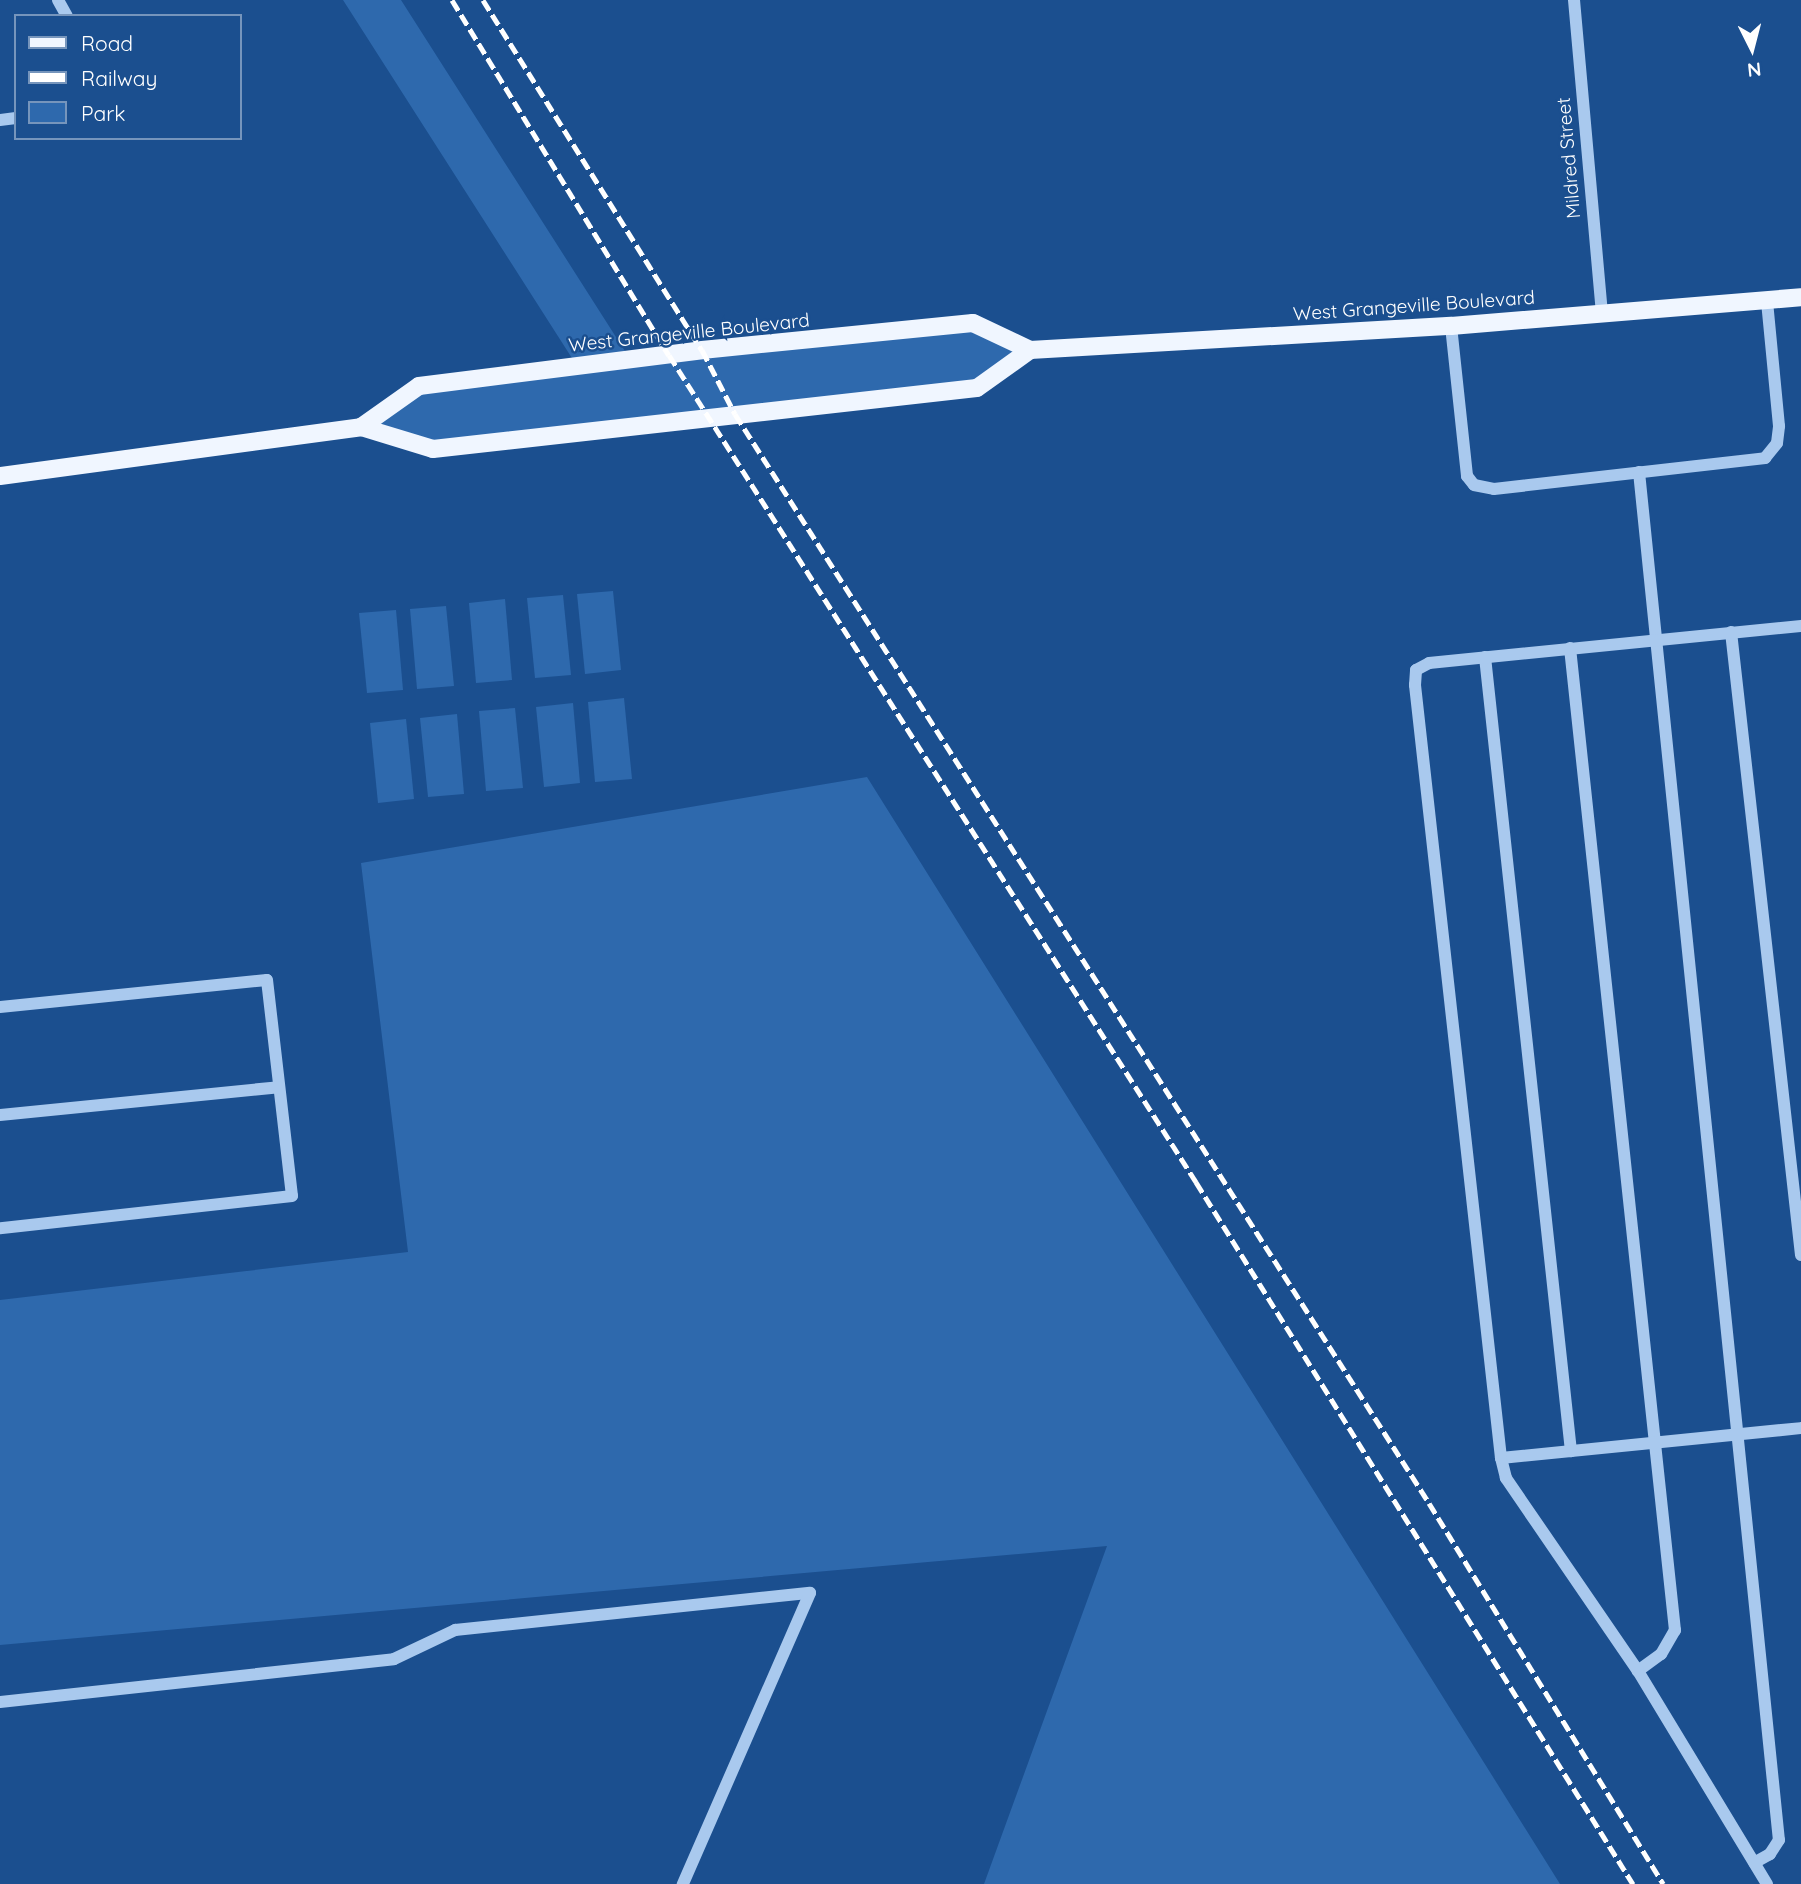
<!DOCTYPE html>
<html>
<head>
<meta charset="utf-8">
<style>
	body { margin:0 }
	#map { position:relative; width:1801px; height:1884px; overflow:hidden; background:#1b4f8f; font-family:Quicksand,sans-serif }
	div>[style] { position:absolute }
	.green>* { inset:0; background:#2e69ad }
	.minor>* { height:12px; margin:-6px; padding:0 6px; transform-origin:6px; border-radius:6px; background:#a9c9ee }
	.major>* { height:18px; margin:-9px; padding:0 9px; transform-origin:9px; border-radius:9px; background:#f0f6ff }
	.rail>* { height:5px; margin-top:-2.5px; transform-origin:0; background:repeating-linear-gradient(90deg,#fff 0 12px,transparent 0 17px) }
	span { translate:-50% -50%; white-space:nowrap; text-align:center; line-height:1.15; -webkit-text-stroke:5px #1b4f8f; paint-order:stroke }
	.street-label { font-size:19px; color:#fff }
	.legend { position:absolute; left:14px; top:14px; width:228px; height:126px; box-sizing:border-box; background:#1b4f8f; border:2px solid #7695bc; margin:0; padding:9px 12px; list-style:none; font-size:21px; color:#fff }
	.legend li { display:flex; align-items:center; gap:14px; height:35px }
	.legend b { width:35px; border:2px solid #7695bc }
	.north { position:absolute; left:1717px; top:14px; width:70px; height:70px; -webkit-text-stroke:5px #1b4f8f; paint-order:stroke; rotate:174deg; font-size:19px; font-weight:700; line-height:28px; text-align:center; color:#fff }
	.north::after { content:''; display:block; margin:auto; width:24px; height:32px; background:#fff; clip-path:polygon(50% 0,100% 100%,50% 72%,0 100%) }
</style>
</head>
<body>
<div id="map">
	<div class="green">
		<div style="clip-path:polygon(343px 0,401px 0,630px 359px,973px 323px,1030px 350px,977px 388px,433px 449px,361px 427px,419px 386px,577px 366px)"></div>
		<div style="clip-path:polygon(613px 591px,621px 670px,585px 674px,577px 594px)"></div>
		<div style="clip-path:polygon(563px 595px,571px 675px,535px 678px,527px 598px)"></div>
		<div style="clip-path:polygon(505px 599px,512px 680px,476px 683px,469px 603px)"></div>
		<div style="clip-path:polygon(446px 606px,454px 686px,417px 689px,410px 609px)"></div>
		<div style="clip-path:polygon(396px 610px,403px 690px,367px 693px,359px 613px)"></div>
		<div style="clip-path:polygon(624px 698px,632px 779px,595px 782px,588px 702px)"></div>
		<div style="clip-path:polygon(573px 703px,580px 783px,544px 787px,536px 707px)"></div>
		<div style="clip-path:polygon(515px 708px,523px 788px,486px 791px,479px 711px)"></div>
		<div style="clip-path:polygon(457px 714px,464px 794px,428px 797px,420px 718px)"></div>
		<div style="clip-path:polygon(406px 719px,414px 799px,378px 803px,370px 723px)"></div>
		<div style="clip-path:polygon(867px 777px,1560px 1884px,984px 1884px,1107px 1546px,0 1645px,0 1300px,408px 1252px,361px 863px)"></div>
	</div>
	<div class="minor">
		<div style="left:58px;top:0;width:18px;rotate:61deg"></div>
		<div style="left:1574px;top:0;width:314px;rotate:84.9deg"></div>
		<div style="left:0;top:120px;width:16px;rotate:-7deg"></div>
		<div style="left:1451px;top:326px;width:151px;rotate:83.9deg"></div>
		<div style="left:1467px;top:476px;width:11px;rotate:52deg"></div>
		<div style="left:1474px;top:485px;width:20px;rotate:11deg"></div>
		<div style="left:1494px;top:489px;width:273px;rotate:-6.5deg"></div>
		<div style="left:1765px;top:458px;width:19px;rotate:-51deg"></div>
		<div style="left:1777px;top:443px;width:17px;rotate:-83deg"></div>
		<div style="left:1779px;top:426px;width:126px;rotate:-95.5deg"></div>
		<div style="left:1639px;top:472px;width:1375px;rotate:84.16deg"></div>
		<div style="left:1779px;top:1840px;width:17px;rotate:123deg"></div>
		<div style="left:1770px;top:1854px;width:18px;rotate:151deg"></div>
		<div style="left:1731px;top:632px;width:627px;rotate:83.59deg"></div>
		<div style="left:1570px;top:648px;width:988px;rotate:83.9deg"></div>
		<div style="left:1675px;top:1630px;width:28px;rotate:120deg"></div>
		<div style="left:1661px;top:1654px;width:29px;rotate:144deg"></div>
		<div style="left:1485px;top:657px;width:799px;rotate:83.82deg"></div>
		<div style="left:0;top:1007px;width:268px;rotate:-5.8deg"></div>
		<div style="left:267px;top:980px;width:217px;rotate:83.4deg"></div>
		<div style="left:292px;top:1196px;width:294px;rotate:173.7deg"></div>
		<div style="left:0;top:1115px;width:280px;rotate:-5.7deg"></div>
		<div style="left:1501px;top:1458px;width:301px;rotate:-5.7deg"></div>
		<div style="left:0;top:1702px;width:396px;rotate:-6.2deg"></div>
		<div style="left:394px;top:1659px;width:68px;rotate:-25.4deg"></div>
		<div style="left:455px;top:1630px;width:357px;rotate:-6deg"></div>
		<div style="left:810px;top:1593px;width:318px;rotate:113.6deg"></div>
		<div style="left:1767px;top:1884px;width:249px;rotate:-121.2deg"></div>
		<div style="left:1638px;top:1671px;width:234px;rotate:-124.4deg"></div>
		<div style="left:1506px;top:1478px;width:21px;rotate:-104deg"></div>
		<div style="left:1501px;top:1458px;width:778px;rotate:-96.35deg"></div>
		<div style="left:1415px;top:685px;width:15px;rotate:-86deg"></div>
		<div style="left:1416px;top:670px;width:15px;rotate:-28deg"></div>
		<div style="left:1429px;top:663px;width:374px;rotate:-5.7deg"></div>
	</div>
	<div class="major">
		<div style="left:361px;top:427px;width:71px;rotate:-35.3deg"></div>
		<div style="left:419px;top:386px;width:285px;rotate:-7.2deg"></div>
		<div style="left:702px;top:350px;width:272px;rotate:-5.7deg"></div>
		<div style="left:973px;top:323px;width:63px;rotate:25.3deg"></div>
		<div style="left:1030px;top:350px;width:422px;rotate:-3.3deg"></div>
		<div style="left:1451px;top:326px;width:351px;rotate:-4.7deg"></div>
		<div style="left:0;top:476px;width:364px;rotate:-7.7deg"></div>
		<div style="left:361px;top:427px;width:75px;rotate:17deg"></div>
		<div style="left:433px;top:449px;width:547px;rotate:-6.4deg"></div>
		<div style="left:977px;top:388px;width:65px;rotate:-35.6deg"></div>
	</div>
	<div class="rail">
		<div style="left:452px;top:0;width:416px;rotate:58.6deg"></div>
		<div style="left:669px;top:355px;width:981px;rotate:57.49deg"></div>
		<div style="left:1196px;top:1182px;width:827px;rotate:58.1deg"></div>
		<div style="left:483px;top:0;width:413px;rotate:58deg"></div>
		<div style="left:702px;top:350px;width:72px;rotate:62.7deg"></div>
		<div style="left:735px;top:414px;width:1291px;rotate:57.49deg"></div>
		<div style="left:1429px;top:1503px;width:447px;rotate:58.4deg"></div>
	</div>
	<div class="street-label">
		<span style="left:1569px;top:158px;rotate:-95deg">Mildred Street</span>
		<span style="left:1414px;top:306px;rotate:-4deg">West Grangeville Boulevard</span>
		<span style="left:689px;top:333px;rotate:-6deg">West Grangeville Boulevard</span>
	</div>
	<ul class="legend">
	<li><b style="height:9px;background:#f0f6ff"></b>Road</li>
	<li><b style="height:9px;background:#fff"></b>Railway</li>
	<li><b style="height:19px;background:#2e69ad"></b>Park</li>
	</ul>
	<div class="north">N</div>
</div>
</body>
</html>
